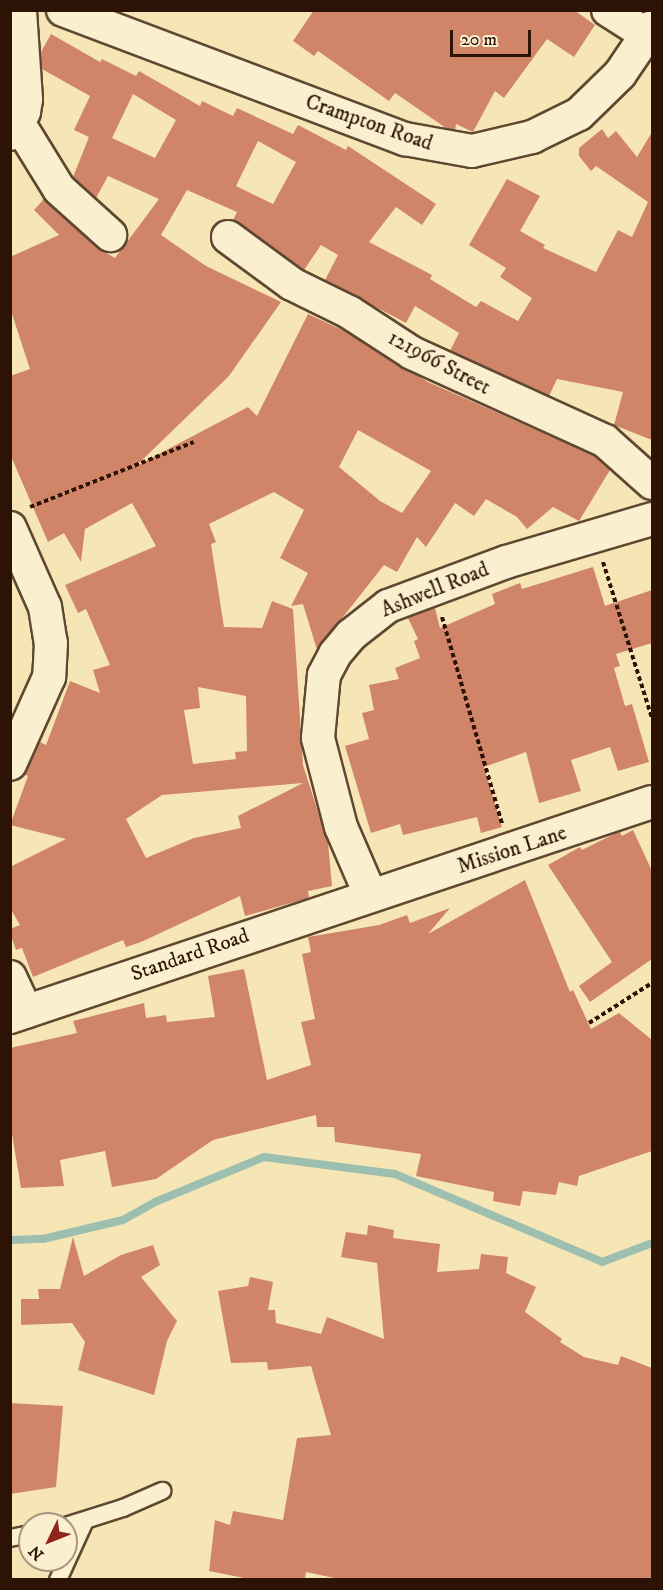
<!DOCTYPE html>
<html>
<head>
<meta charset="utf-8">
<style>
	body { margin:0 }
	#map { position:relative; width:663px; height:1590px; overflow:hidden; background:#f7e6b5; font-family:"IM FELL DW Pica",serif }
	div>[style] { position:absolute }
	.stream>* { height:8px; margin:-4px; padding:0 4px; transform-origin:4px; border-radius:4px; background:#9dbfb0 }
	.building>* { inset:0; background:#d08569 }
	.path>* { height:4px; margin-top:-2px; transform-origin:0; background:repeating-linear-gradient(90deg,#2c1305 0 4.5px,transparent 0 7.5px) }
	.roads { filter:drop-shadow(2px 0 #5f4831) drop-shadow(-2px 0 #5f4831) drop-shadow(0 2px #5f4831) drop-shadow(0 -2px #5f4831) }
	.service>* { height:16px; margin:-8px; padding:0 8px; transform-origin:8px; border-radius:8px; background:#faefcf }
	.minor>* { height:32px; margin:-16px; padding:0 16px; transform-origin:16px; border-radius:16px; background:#faefcf }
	span { translate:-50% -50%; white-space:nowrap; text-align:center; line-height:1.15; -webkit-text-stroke:4.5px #faefcf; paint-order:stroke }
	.street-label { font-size:21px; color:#2c1305 }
	.frame { position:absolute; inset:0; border:12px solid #2c1305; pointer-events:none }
	.north { position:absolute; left:18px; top:1512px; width:60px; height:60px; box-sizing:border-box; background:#faefcf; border:2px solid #a8977e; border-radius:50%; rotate:227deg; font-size:16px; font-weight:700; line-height:24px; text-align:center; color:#2c1305 }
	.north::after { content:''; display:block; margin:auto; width:21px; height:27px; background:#8f2418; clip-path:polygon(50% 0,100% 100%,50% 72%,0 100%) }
	.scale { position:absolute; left:450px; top:30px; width:81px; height:27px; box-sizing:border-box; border:3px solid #2c1305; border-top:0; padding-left:8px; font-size:18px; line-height:21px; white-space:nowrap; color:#2c1305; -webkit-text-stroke:4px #faefcf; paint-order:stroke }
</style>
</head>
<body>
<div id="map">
	<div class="stream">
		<div style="left:10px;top:1240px;width:33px;rotate:-2deg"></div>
		<div style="left:43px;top:1239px;width:82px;rotate:-13.4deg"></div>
		<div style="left:123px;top:1220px;width:37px;rotate:-29deg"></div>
		<div style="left:155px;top:1202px;width:118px;rotate:-22.4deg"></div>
		<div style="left:264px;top:1157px;width:132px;rotate:7.4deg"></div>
		<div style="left:395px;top:1174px;width:225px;rotate:23deg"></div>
		<div style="left:602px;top:1262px;width:53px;rotate:-20.8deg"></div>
	</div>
	<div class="building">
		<div style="clip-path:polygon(314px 10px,574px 10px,595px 25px,574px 57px,547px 39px,504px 98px,495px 91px,473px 132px,456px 124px,455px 130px,446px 128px,395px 93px,389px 101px,318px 51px,314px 56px,293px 41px)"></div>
		<div style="clip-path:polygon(evenodd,51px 34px,100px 62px,102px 59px,136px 76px,139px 71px,200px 106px,202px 101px,233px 116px,237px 108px,293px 134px,298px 125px,346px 150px,348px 146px,436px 204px,422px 225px,396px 207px,369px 242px,432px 275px,430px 279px,476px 307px,481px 301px,518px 321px,532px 298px,500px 277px,506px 268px,469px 245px,507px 179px,540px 196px,520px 231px,545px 245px,543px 248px,596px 272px,618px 230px,632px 237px,648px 202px,596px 166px,591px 171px,579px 156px,579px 148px,602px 129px,608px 138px,616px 131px,637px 157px,652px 132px,652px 440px,614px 425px,623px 392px,557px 379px,549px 396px,450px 351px,459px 333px,415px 306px,406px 323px,325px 280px,338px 255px,321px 245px,304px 270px,233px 220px,237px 212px,187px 190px,161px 235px,206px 266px,281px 302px,229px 376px,136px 466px,248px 407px,257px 416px,308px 314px,351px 334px,428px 382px,595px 456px,610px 470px,579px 521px,553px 507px,527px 529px,517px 517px,486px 499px,474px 516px,455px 503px,426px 547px,417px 537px,397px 572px,384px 565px,317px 650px,303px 604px,291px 606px,308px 573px,280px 558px,304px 510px,274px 492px,209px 524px,216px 542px,211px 544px,224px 627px,262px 628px,272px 601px,293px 609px,303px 765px,328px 843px,332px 886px,308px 891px,309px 898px,245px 916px,240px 896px,141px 942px,126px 947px,123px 940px,33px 977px,22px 948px,16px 950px,10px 933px,10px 929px,20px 925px,10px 908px,10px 867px,66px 839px,10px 825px,28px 776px,24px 774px,40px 742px,46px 745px,70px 681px,100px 693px,93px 670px,110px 665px,86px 609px,78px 613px,65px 585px,156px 546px,132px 503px,85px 529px,81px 562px,64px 533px,48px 542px,10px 454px,10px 376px,30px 369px,10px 308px,10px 257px,59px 235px,34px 210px,44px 199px,98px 248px,115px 258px,159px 199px,108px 176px,96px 198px,73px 177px,89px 137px,74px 130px,90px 96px,42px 69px,41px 52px,51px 34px,133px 94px,176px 120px,155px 158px,112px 138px,133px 94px,51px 34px,258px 141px,296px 162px,273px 204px,236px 186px,258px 141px,51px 34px,358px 430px,431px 471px,402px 513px,380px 501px,339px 467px,358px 430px,51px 34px,198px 687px,246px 696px,247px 751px,235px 752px,236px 759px,193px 764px,184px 710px,200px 708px,198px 687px,51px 34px,303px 783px,238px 816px,241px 828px,194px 838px,146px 858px,126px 819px,162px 795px,303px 783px)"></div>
		<div style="clip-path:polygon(593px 567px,605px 606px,652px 590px,652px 643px,616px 654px,620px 666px,614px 668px,625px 706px,632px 704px,649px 762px,618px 771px,610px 747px,571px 760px,581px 791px,539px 803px,526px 752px,484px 767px,502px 827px,481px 833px,477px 817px,403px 835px,400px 824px,371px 833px,345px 746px,369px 739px,362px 713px,374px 710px,369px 685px,399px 679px,395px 668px,420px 658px,414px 641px,418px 639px,408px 618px,435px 608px,440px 628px,495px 604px,492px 594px,520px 583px,522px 589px)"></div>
		<div style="clip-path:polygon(633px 830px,652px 871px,652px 959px,590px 1002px,579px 986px,612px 962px,548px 865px,580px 847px,582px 850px,614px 834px,620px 832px,622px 836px)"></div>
		<div style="clip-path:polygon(525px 880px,570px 992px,573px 990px,591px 1029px,619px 1013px,652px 1040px,652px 1151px,579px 1176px,577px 1186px,559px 1182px,556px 1195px,523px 1191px,520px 1206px,493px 1201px,494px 1192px,416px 1176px,421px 1154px,335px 1142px,334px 1127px,317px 1127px,316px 1115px,213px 1140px,156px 1179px,112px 1187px,105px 1151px,60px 1160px,64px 1186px,21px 1188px,10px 1122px,10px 1048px,77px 1033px,73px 1021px,144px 1003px,146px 1018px,166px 1015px,167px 1022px,215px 1017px,208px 976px,244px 969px,267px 1080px,311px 1065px,301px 1022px,315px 1019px,302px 954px,311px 952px,308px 937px,379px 925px,407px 915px,410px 923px,450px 908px,428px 934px)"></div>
		<div style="clip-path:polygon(368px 1225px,394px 1230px,393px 1238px,440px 1244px,437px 1272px,479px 1269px,481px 1254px,508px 1257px,506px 1273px,536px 1287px,525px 1312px,562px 1339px,560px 1342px,584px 1357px,618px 1365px,621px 1356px,652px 1368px,652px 1580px,344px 1580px,306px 1572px,305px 1580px,254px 1580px,209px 1571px,215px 1520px,230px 1525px,233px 1511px,283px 1520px,297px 1438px,331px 1435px,311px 1366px,268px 1370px,267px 1362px,231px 1363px,218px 1291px,248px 1286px,250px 1277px,273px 1282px,268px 1310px,275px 1310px,276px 1323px,321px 1334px,327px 1317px,384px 1339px,377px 1263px,341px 1257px,346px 1232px,367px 1235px)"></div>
		<div style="clip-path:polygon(73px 1237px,84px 1276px,121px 1255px,153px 1245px,160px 1265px,141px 1277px,177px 1321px,167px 1341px,154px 1395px,78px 1370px,85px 1342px,72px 1323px,21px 1325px,21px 1299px,39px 1299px,38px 1289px,60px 1289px)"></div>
		<div style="clip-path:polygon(10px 1403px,63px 1406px,56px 1487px,10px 1494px)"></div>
	</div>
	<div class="path">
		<div style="left:30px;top:507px;width:176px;rotate:-21.6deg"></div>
		<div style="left:603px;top:562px;width:164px;rotate:72.6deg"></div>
		<div style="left:442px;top:617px;width:215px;rotate:73.8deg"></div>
		<div style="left:589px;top:1023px;width:75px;rotate:-32.4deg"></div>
	</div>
	<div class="roads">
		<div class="service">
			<div style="left:66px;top:1526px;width:60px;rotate:-17.5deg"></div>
			<div style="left:123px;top:1508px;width:43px;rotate:-23.6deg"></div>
			<div style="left:10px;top:1538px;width:20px;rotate:-11deg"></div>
			<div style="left:58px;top:1580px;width:63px;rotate:-65.5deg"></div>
		</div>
		<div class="minor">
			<div style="left:63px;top:10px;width:366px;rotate:20.7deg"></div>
			<div style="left:405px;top:139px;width:68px;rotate:10.2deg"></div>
			<div style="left:472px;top:151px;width:62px;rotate:-13.1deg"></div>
			<div style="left:532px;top:137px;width:52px;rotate:-26.1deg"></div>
			<div style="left:579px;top:114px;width:57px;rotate:-44.3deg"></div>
			<div style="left:620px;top:74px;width:57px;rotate:-55.8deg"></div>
			<div style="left:608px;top:10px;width:52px;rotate:32.5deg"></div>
			<div style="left:19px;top:124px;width:76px;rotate:58.4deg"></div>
			<div style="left:59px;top:189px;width:69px;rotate:42deg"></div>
			<div style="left:10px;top:134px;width:26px;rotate:-58deg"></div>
			<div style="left:24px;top:112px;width:13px;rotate:-81deg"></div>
			<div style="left:26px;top:99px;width:89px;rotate:-93.9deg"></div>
			<div style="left:228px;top:237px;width:79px;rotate:36.3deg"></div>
			<div style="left:292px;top:284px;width:64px;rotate:26.2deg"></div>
			<div style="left:349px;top:312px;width:75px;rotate:33.1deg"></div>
			<div style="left:412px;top:353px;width:212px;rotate:24.5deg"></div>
			<div style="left:605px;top:441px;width:63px;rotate:41.8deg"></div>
			<div style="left:10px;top:528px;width:86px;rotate:66.1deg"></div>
			<div style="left:45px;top:607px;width:36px;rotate:81deg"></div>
			<div style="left:51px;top:643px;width:34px;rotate:93deg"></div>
			<div style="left:49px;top:677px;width:95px;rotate:114.1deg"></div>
			<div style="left:370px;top:894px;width:73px;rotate:-113.4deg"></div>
			<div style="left:341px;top:827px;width:92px;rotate:-104.5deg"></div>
			<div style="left:318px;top:738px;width:63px;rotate:-84.6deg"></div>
			<div style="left:324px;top:675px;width:24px;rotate:-62deg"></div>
			<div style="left:335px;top:654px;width:25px;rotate:-50deg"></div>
			<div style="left:351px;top:635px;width:47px;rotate:-38.1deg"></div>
			<div style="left:388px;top:606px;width:126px;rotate:-20.4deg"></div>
			<div style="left:506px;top:562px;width:152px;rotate:-16.4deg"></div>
			<div style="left:10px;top:977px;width:38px;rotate:65deg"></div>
			<div style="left:10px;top:1017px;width:677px;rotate:-18.52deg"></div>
		</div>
	</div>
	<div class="street-label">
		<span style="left:369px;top:123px;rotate:19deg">Crampton Road</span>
		<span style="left:439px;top:363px;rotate:28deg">121966 Street</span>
		<span style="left:435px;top:590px;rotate:-22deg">Ashwell Road</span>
		<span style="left:512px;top:850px;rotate:-18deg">Mission Lane</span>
		<span style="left:190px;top:955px;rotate:-19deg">Standard Road</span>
	</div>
	<div class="frame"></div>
	<div class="north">N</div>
	<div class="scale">20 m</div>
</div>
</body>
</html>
